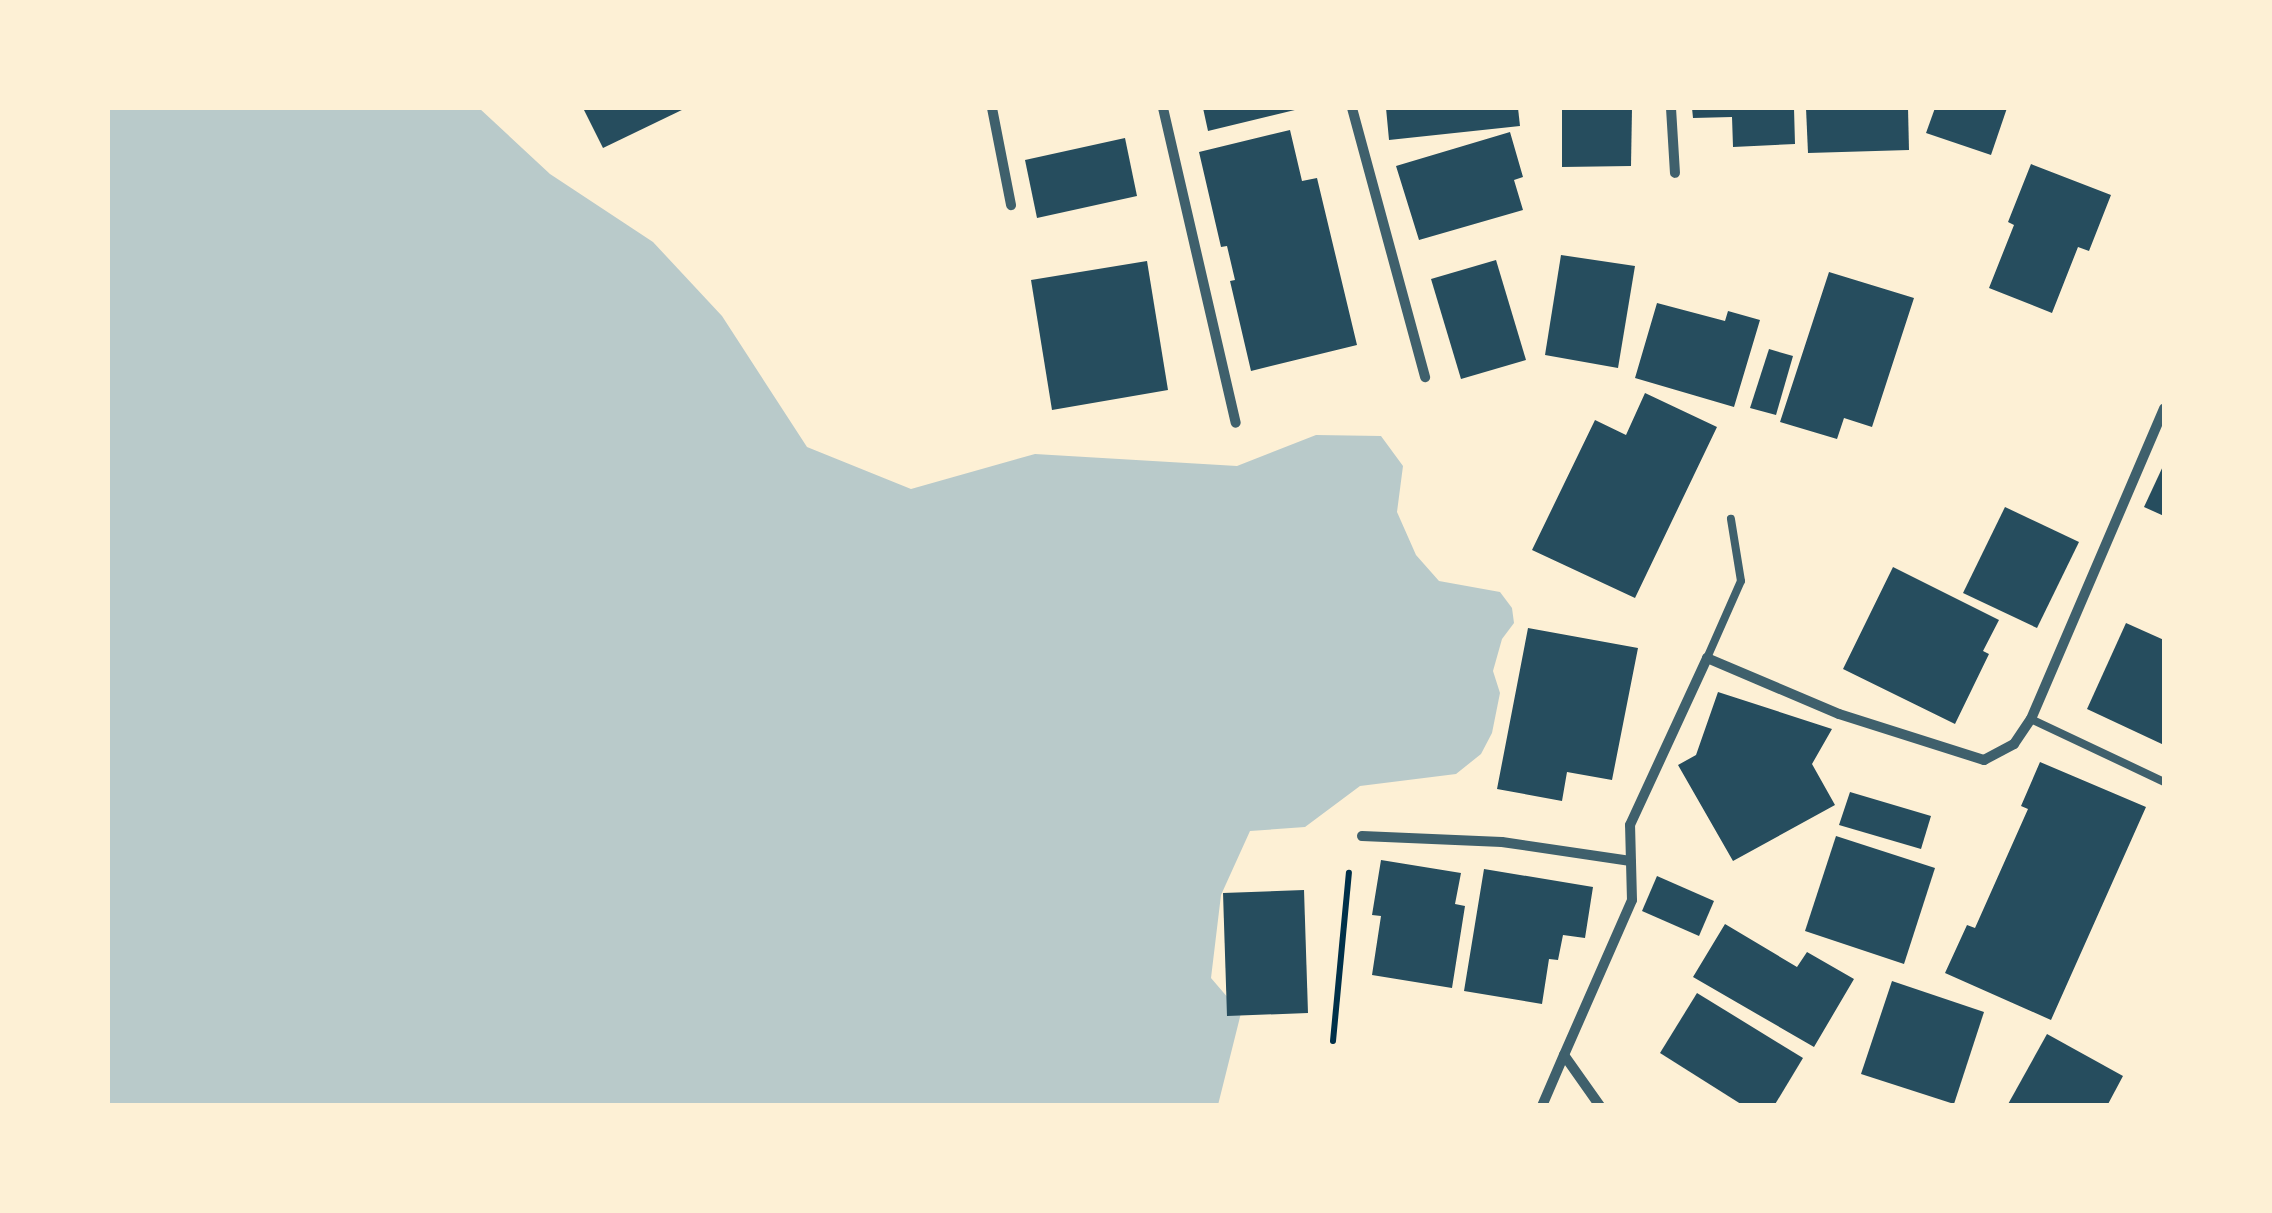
<!DOCTYPE html>
<html>
<head>
<meta charset="utf-8">
<style>
	body { margin:0 }
	#map { position:relative; width:2272px; height:1213px; overflow:hidden; background:#fdf0d5; font-family:Signika,sans-serif }
	div>[style] { position:absolute }
	.green>* { inset:0; background:#b9caca }
	.building>* { inset:0; background:#264d5e }
	.path>* { height:6px; margin:-3px; padding:0 3px; transform-origin:3px; border-radius:3px; background:#003049 }
	.service>* { height:8px; margin:-4px; padding:0 4px; transform-origin:4px; border-radius:4px; background:#3f606c }
	.minor>* { height:10px; margin:-5px; padding:0 5px; transform-origin:5px; border-radius:5px; background:#3f606c }
	span { translate:-50% -50%; white-space:nowrap; text-align:center; line-height:1.15; -webkit-text-stroke:9px #fdf0d5; paint-order:stroke }
	.frame { position:absolute; inset:0; border:110px solid #fdf0d5; pointer-events:none }
</style>
</head>
<body>
<div id="map">
	<div class="green">
		<div style="clip-path:polygon(108px 108px,479px 108px,550px 174px,653px 242px,722px 316px,807px 447px,911px 489px,1035px 454px,1237px 466px,1316px 435px,1381px 436px,1403px 466px,1397px 512px,1416px 555px,1439px 581px,1500px 592px,1512px 608px,1514px 623px,1502px 639px,1493px 671px,1500px 693px,1492px 733px,1481px 754px,1456px 774px,1360px 786px,1305px 827px,1250px 831px,1221px 895px,1211px 978px,1241px 1013px,1218px 1105px,108px 1105px)"></div>
	</div>
	<div class="building">
		<div style="clip-path:polygon(583px 108px,686px 108px,603px 148px)"></div>
		<div style="clip-path:polygon(1203px 108px,1299px 108px,1299px 109px,1208px 131px)"></div>
		<div style="clip-path:polygon(1386px 108px,1518px 108px,1520px 126px,1389px 140px)"></div>
		<div style="clip-path:polygon(1562px 108px,1632px 108px,1631px 166px,1562px 167px)"></div>
		<div style="clip-path:polygon(1692px 108px,1794px 108px,1795px 144px,1733px 147px,1732px 117px,1693px 118px)"></div>
		<div style="clip-path:polygon(1806px 108px,1908px 108px,1909px 150px,1808px 153px)"></div>
		<div style="clip-path:polygon(1935px 108px,2007px 108px,1991px 155px,1926px 133px)"></div>
		<div style="clip-path:polygon(1290px 130px,1302px 181px,1317px 178px,1357px 345px,1251px 371px,1230px 281px,1235px 280px,1227px 246px,1221px 247px,1199px 152px)"></div>
		<div style="clip-path:polygon(1510px 132px,1523px 177px,1514px 180px,1523px 210px,1419px 240px,1396px 166px)"></div>
		<div style="clip-path:polygon(1125px 138px,1137px 196px,1037px 218px,1025px 160px)"></div>
		<div style="clip-path:polygon(2031px 164px,2111px 195px,2089px 251px,2078px 247px,2052px 313px,1989px 288px,2014px 225px,2008px 222px)"></div>
		<div style="clip-path:polygon(1561px 255px,1635px 266px,1618px 368px,1545px 355px)"></div>
		<div style="clip-path:polygon(1496px 260px,1526px 360px,1461px 379px,1431px 279px)"></div>
		<div style="clip-path:polygon(1147px 261px,1168px 390px,1052px 410px,1031px 280px)"></div>
		<div style="clip-path:polygon(1829px 272px,1914px 298px,1872px 427px,1844px 418px,1837px 439px,1780px 422px)"></div>
		<div style="clip-path:polygon(1657px 303px,1725px 321px,1728px 311px,1760px 320px,1734px 407px,1635px 378px)"></div>
		<div style="clip-path:polygon(1769px 349px,1793px 356px,1776px 415px,1750px 408px)"></div>
		<div style="clip-path:polygon(1645px 393px,1717px 427px,1635px 598px,1532px 550px,1595px 420px,1626px 435px)"></div>
		<div style="clip-path:polygon(2164px 464px,2164px 516px,2144px 507px)"></div>
		<div style="clip-path:polygon(2005px 507px,2079px 542px,2037px 628px,1963px 593px)"></div>
		<div style="clip-path:polygon(1893px 567px,1999px 620px,1983px 651px,1989px 654px,1955px 724px,1843px 669px)"></div>
		<div style="clip-path:polygon(2126px 623px,2164px 640px,2164px 745px,2087px 709px)"></div>
		<div style="clip-path:polygon(1528px 628px,1638px 648px,1612px 780px,1567px 772px,1562px 801px,1497px 789px)"></div>
		<div style="clip-path:polygon(1718px 692px,1832px 729px,1812px 764px,1835px 805px,1733px 861px,1678px 765px,1696px 755px)"></div>
		<div style="clip-path:polygon(2040px 762px,2146px 807px,2051px 1020px,1945px 973px,1967px 925px,1975px 928px,2028px 809px,2021px 806px)"></div>
		<div style="clip-path:polygon(1850px 792px,1931px 816px,1921px 849px,1839px 825px)"></div>
		<div style="clip-path:polygon(1836px 836px,1935px 868px,1904px 964px,1805px 931px)"></div>
		<div style="clip-path:polygon(1381px 860px,1461px 873px,1455px 904px,1465px 906px,1452px 988px,1372px 975px,1381px 916px,1372px 915px)"></div>
		<div style="clip-path:polygon(1484px 869px,1593px 887px,1585px 938px,1563px 935px,1558px 960px,1549px 959px,1542px 1004px,1464px 991px)"></div>
		<div style="clip-path:polygon(1657px 876px,1714px 901px,1699px 936px,1642px 911px)"></div>
		<div style="clip-path:polygon(1304px 890px,1308px 1013px,1227px 1016px,1223px 893px)"></div>
		<div style="clip-path:polygon(1725px 924px,1797px 967px,1807px 952px,1854px 979px,1814px 1047px,1693px 977px)"></div>
		<div style="clip-path:polygon(1892px 981px,1984px 1012px,1954px 1104px,1861px 1074px)"></div>
		<div style="clip-path:polygon(1697px 993px,1803px 1058px,1774px 1106px,1744px 1106px,1660px 1053px)"></div>
		<div style="clip-path:polygon(2047px 1034px,2123px 1076px,2107px 1106px,2007px 1106px)"></div>
	</div>
	<div class="path">
		<div style="left:1333px;top:1041px;width:169px;rotate:-84.6deg"></div>
	</div>
	<div class="service">
		<div style="left:1707px;top:658px;width:84px;rotate:-66.2deg"></div>
		<div style="left:1741px;top:581px;width:63px;rotate:-99.2deg"></div>
		<div style="left:2031px;top:719px;width:147px;rotate:25.3deg"></div>
	</div>
	<div class="minor">
		<div style="left:992px;top:108px;width:99px;rotate:78.9deg"></div>
		<div style="left:1163px;top:108px;width:323px;rotate:77deg"></div>
		<div style="left:1352px;top:108px;width:279px;rotate:74.8deg"></div>
		<div style="left:1671px;top:108px;width:65px;rotate:86.5deg"></div>
		<div style="left:1362px;top:836px;width:140px;rotate:2.5deg"></div>
		<div style="left:1502px;top:842px;width:130px;rotate:8.4deg"></div>
		<div style="left:1542px;top:1106px;width:56px;rotate:-66.7deg"></div>
		<div style="left:1600px;top:1106px;width:62px;rotate:-125.2deg"></div>
		<div style="left:1564px;top:1055px;width:169px;rotate:-66.3deg"></div>
		<div style="left:1632px;top:900px;width:75px;rotate:-91.5deg"></div>
		<div style="left:1630px;top:825px;width:184px;rotate:-65.2deg"></div>
		<div style="left:1707px;top:658px;width:143px;rotate:23deg"></div>
		<div style="left:1839px;top:714px;width:152px;rotate:17.6deg"></div>
		<div style="left:1984px;top:760px;width:34px;rotate:-28deg"></div>
		<div style="left:2014px;top:744px;width:30px;rotate:-56deg"></div>
		<div style="left:2031px;top:719px;width:338px;rotate:-66.8deg"></div>
	</div>
	<div class="frame"></div>
</div>
</body>
</html>
